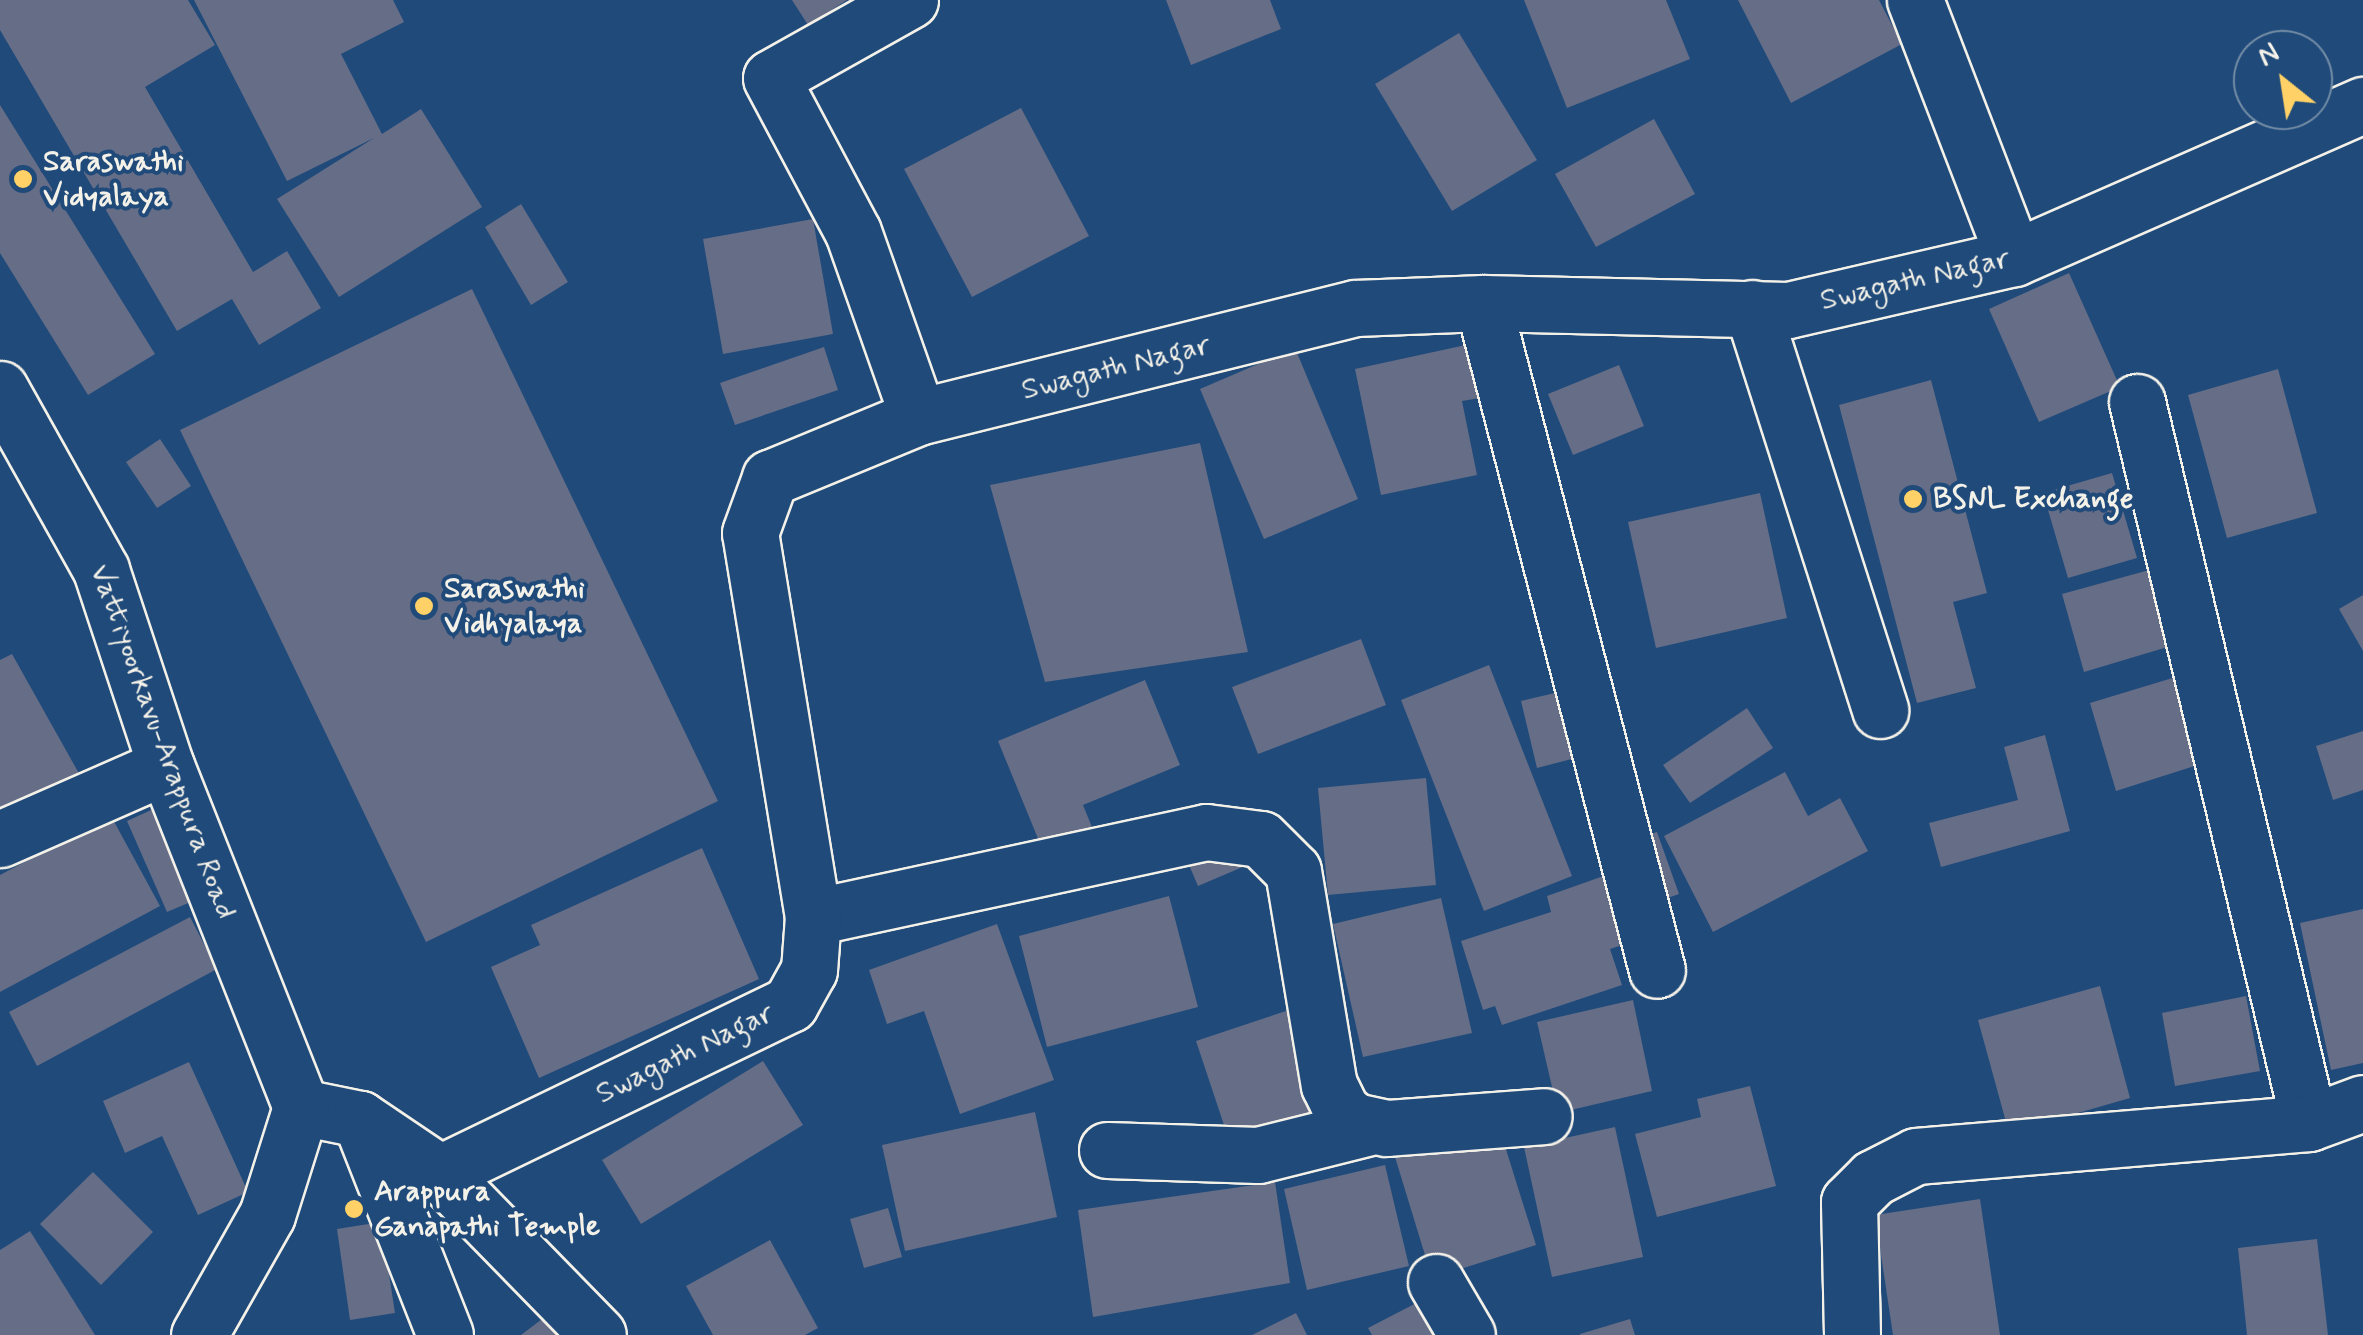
<!DOCTYPE html>
<html>
<head>
<meta charset="utf-8">
<style>
	body { margin:0 }
	#map { position:relative; width:2363px; height:1335px; overflow:hidden; background:#1f4a7a; font-family:Mynerve,sans-serif }
	div>[style] { position:absolute }
	.building>* { inset:0; background:#656d87 }
	.roads { filter:drop-shadow(2px 0 #f4f1e8) drop-shadow(-2px 0 #f4f1e8) drop-shadow(0 2px #f4f1e8) drop-shadow(0 -2px #f4f1e8) }
	.minor>* { height:55px; margin:-27.5px; padding:0 27.5px; transform-origin:27.5px; border-radius:27.5px; background:#1f4a7a }
	.dots>* { width:28px; height:28px; translate:-50% -50%; box-sizing:border-box; border:5px solid #1f4a7a; border-radius:50% }
	span { translate:-50% -50%; white-space:nowrap; text-align:center; line-height:1.15; -webkit-text-stroke:8px #1f4a7a; paint-order:stroke }
	.poi-label { font-size:30px; color:#f4f1e8; font-weight:700 }
	.left { translate:0 -50%; text-align:left }
	.street-label { font-size:30px; color:#f4f1e8 }
	.north { position:absolute; left:2233px; top:30px; width:100px; height:100px; box-sizing:border-box; background:#1f4a7a; border:2px solid #748da6; border-radius:50%; rotate:330deg; font-size:28px; font-weight:700; line-height:40px; text-align:center; color:#f4f1e8 }
	.north::after { content:''; display:block; margin:auto; width:35px; height:45px; background:#ffd166; clip-path:polygon(50% 0,100% 100%,50% 72%,0 100%) }
</style>
</head>
<body>
<div id="map">
	<div class="building">
		<div style="clip-path:polygon(0 0,188px 0,215px 45px,145px 87px,253px 272px,287px 251px,321px 308px,259px 345px,232px 299px,177px 331px,0 30px)"></div>
		<div style="clip-path:polygon(194px 0,393px 0,404px 22px,341px 54px,382px 134px,421px 109px,482px 207px,339px 297px,277px 199px,374px 138px,287px 181px)"></div>
		<div style="clip-path:polygon(792px 0,847px 0,808px 25px)"></div>
		<div style="clip-path:polygon(1166px 0,1270px 0,1281px 29px,1191px 65px)"></div>
		<div style="clip-path:polygon(1524px 0,1666px 0,1690px 59px,1567px 108px)"></div>
		<div style="clip-path:polygon(1738px 0,1879px 0,1902px 44px,1791px 103px)"></div>
		<div style="clip-path:polygon(1459px 33px,1537px 160px,1452px 211px,1375px 84px)"></div>
		<div style="clip-path:polygon(0 105px,155px 354px,88px 395px,0 253px)"></div>
		<div style="clip-path:polygon(1021px 108px,1089px 236px,972px 297px,904px 169px)"></div>
		<div style="clip-path:polygon(1654px 119px,1695px 194px,1596px 247px,1555px 174px)"></div>
		<div style="clip-path:polygon(521px 204px,568px 282px,531px 305px,485px 227px)"></div>
		<div style="clip-path:polygon(813px 219px,833px 334px,723px 354px,703px 239px)"></div>
		<div style="clip-path:polygon(2069px 273px,2120px 387px,2039px 422px,1989px 309px)"></div>
		<div style="clip-path:polygon(472px 289px,718px 801px,426px 942px,180px 430px)"></div>
		<div style="clip-path:polygon(1475px 343px,1486px 397px,1462px 401px,1477px 475px,1381px 495px,1355px 369px)"></div>
		<div style="clip-path:polygon(824px 347px,838px 390px,735px 425px,720px 383px)"></div>
		<div style="clip-path:polygon(1295px 348px,1358px 499px,1264px 539px,1200px 389px)"></div>
		<div style="clip-path:polygon(1619px 365px,1644px 426px,1573px 455px,1548px 394px)"></div>
		<div style="clip-path:polygon(2278px 369px,2317px 513px,2227px 538px,2188px 395px)"></div>
		<div style="clip-path:polygon(1931px 380px,1987px 593px,1953px 602px,1976px 688px,1917px 703px,1839px 405px)"></div>
		<div style="clip-path:polygon(160px 439px,191px 486px,157px 508px,126px 462px)"></div>
		<div style="clip-path:polygon(1200px 443px,1248px 652px,1045px 682px,990px 485px)"></div>
		<div style="clip-path:polygon(2112px 473px,2137px 558px,2068px 578px,2043px 493px)"></div>
		<div style="clip-path:polygon(1760px 493px,1787px 618px,1656px 648px,1628px 522px)"></div>
		<div style="clip-path:polygon(2160px 567px,2181px 643px,2084px 672px,2062px 594px)"></div>
		<div style="clip-path:polygon(2363px 595px,2363px 651px,2339px 609px)"></div>
		<div style="clip-path:polygon(1361px 639px,1386px 705px,1258px 754px,1232px 687px)"></div>
		<div style="clip-path:polygon(12px 654px,81px 777px,0 821px,0 660px)"></div>
		<div style="clip-path:polygon(1489px 665px,1572px 876px,1484px 911px,1401px 700px)"></div>
		<div style="clip-path:polygon(2179px 676px,2204px 763px,2116px 791px,2090px 703px)"></div>
		<div style="clip-path:polygon(1145px 680px,1180px 765px,1083px 805px,1096px 837px,1046px 858px,998px 741px)"></div>
		<div style="clip-path:polygon(1572px 689px,1587px 755px,1537px 768px,1521px 701px)"></div>
		<div style="clip-path:polygon(1747px 708px,1773px 748px,1690px 803px,1663px 765px)"></div>
		<div style="clip-path:polygon(2363px 731px,2363px 790px,2333px 800px,2316px 746px)"></div>
		<div style="clip-path:polygon(2045px 735px,2070px 831px,1941px 867px,1929px 823px,2018px 800px,2004px 747px)"></div>
		<div style="clip-path:polygon(1785px 772px,1808px 816px,1840px 798px,1868px 851px,1713px 932px,1664px 836px)"></div>
		<div style="clip-path:polygon(1426px 778px,1436px 885px,1328px 895px,1318px 788px)"></div>
		<div style="clip-path:polygon(160px 806px,200px 898px,167px 912px,127px 821px)"></div>
		<div style="clip-path:polygon(111px 816px,160px 906px,0 992px,0 875px)"></div>
		<div style="clip-path:polygon(1657px 832px,1679px 894px,1656px 902px,1635px 839px)"></div>
		<div style="clip-path:polygon(1233px 838px,1245px 866px,1198px 886px,1186px 858px)"></div>
		<div style="clip-path:polygon(702px 848px,759px 979px,539px 1078px,491px 967px,540px 945px,531px 925px)"></div>
		<div style="clip-path:polygon(1612px 873px,1634px 941px,1610px 949px,1622px 985px,1502px 1025px,1495px 1006px,1483px 1010px,1461px 941px,1551px 912px,1547px 896px)"></div>
		<div style="clip-path:polygon(1169px 896px,1198px 1007px,1047px 1047px,1019px 936px)"></div>
		<div style="clip-path:polygon(1441px 898px,1472px 1033px,1363px 1057px,1333px 924px)"></div>
		<div style="clip-path:polygon(2363px 909px,2363px 1063px,2331px 1070px,2300px 923px)"></div>
		<div style="clip-path:polygon(190px 917px,217px 969px,37px 1066px,9px 1012px)"></div>
		<div style="clip-path:polygon(997px 924px,1054px 1080px,960px 1114px,924px 1011px,887px 1024px,869px 970px)"></div>
		<div style="clip-path:polygon(2100px 986px,2130px 1098px,2009px 1133px,1978px 1020px)"></div>
		<div style="clip-path:polygon(2246px 996px,2260px 1071px,2175px 1086px,2162px 1013px)"></div>
		<div style="clip-path:polygon(1633px 1000px,1652px 1091px,1558px 1113px,1537px 1022px)"></div>
		<div style="clip-path:polygon(1298px 1007px,1333px 1115px,1232px 1149px,1196px 1041px)"></div>
		<div style="clip-path:polygon(763px 1061px,803px 1125px,641px 1224px,602px 1160px)"></div>
		<div style="clip-path:polygon(189px 1062px,248px 1192px,198px 1215px,162px 1136px,125px 1153px,103px 1101px)"></div>
		<div style="clip-path:polygon(1750px 1086px,1776px 1186px,1657px 1217px,1635px 1134px,1701px 1117px,1697px 1099px)"></div>
		<div style="clip-path:polygon(1035px 1112px,1057px 1217px,905px 1251px,882px 1145px)"></div>
		<div style="clip-path:polygon(1498px 1124px,1536px 1245px,1432px 1278px,1395px 1157px)"></div>
		<div style="clip-path:polygon(1615px 1127px,1643px 1257px,1552px 1277px,1524px 1147px)"></div>
		<div style="clip-path:polygon(1385px 1165px,1409px 1266px,1307px 1290px,1284px 1189px)"></div>
		<div style="clip-path:polygon(93px 1172px,153px 1232px,101px 1285px,40px 1224px)"></div>
		<div style="clip-path:polygon(1275px 1182px,1290px 1283px,1093px 1317px,1078px 1210px)"></div>
		<div style="clip-path:polygon(1980px 1199px,2000px 1335px,1893px 1335px,1875px 1215px)"></div>
		<div style="clip-path:polygon(888px 1208px,902px 1257px,864px 1268px,850px 1219px)"></div>
		<div style="clip-path:polygon(381px 1222px,395px 1313px,350px 1320px,337px 1229px)"></div>
		<div style="clip-path:polygon(30px 1231px,95px 1335px,0 1335px,0 1250px)"></div>
		<div style="clip-path:polygon(2317px 1239px,2328px 1335px,2247px 1335px,2238px 1248px)"></div>
		<div style="clip-path:polygon(770px 1240px,818px 1328px,805px 1335px,713px 1335px,686px 1286px)"></div>
		<div style="clip-path:polygon(1426px 1298px,1444px 1335px,1372px 1335px,1368px 1328px)"></div>
		<div style="clip-path:polygon(1296px 1313px,1307px 1335px,1252px 1335px)"></div>
		<div style="clip-path:polygon(546px 1316px,560px 1335px,521px 1335px)"></div>
		<div style="clip-path:polygon(1630px 1319px,1635px 1335px,1580px 1335px,1580px 1334px)"></div>
	</div>
	<div class="roads">
		<div class="minor">
			<div style="left:910px;top:0;width:159px;rotate:150.7deg"></div>
			<div style="left:771px;top:78px;width:174px;rotate:62deg"></div>
			<div style="left:853px;top:232px;width:196px;rotate:70.6deg"></div>
			<div style="left:1915px;top:0;width:276px;rotate:69deg"></div>
			<div style="left:1483px;top:303px;width:689px;rotate:75.38deg"></div>
			<div style="left:1752px;top:308px;width:422px;rotate:72.3deg"></div>
			<div style="left:0;top:389px;width:207px;rotate:60.8deg"></div>
			<div style="left:101px;top:570px;width:206px;rotate:71.7deg"></div>
			<div style="left:166px;top:766px;width:367px;rotate:68.4deg"></div>
			<div style="left:2137px;top:402px;width:741px;rotate:76.58deg"></div>
			<div style="left:0;top:839px;width:181px;rotate:-23.7deg"></div>
			<div style="left:813px;top:917px;width:402px;rotate:-12.2deg"></div>
			<div style="left:1206px;top:832px;width:55px;rotate:7.3deg"></div>
			<div style="left:1261px;top:839px;width:45px;rotate:45deg"></div>
			<div style="left:1293px;top:871px;width:217px;rotate:80.5deg"></div>
			<div style="left:1329px;top:1085px;width:28px;rotate:64deg"></div>
			<div style="left:1341px;top:1110px;width:17px;rotate:40deg"></div>
			<div style="left:1354px;top:1121px;width:33px;rotate:12deg"></div>
			<div style="left:1386px;top:1128px;width:158px;rotate:-4.3deg"></div>
			<div style="left:301px;top:1107px;width:60px;rotate:11.5deg"></div>
			<div style="left:360px;top:1119px;width:97px;rotate:34deg"></div>
			<div style="left:440px;top:1173px;width:226px;rotate:45.7deg"></div>
			<div style="left:360px;top:1119px;width:232px;rotate:68.5deg"></div>
			<div style="left:1107px;top:1150px;width:151px;rotate:1.9deg"></div>
			<div style="left:1258px;top:1155px;width:115px;rotate:-14deg"></div>
			<div style="left:440px;top:1173px;width:389px;rotate:-25.8deg"></div>
			<div style="left:790px;top:1004px;width:39px;rotate:-61deg"></div>
			<div style="left:809px;top:970px;width:53px;rotate:-85.7deg"></div>
			<div style="left:813px;top:917px;width:389px;rotate:-99.3deg"></div>
			<div style="left:750px;top:533px;width:59px;rotate:-70deg"></div>
			<div style="left:770px;top:478px;width:160px;rotate:-22.4deg"></div>
			<div style="left:918px;top:417px;width:450px;rotate:-14deg"></div>
			<div style="left:1355px;top:308px;width:128px;rotate:-2.2deg"></div>
			<div style="left:1483px;top:303px;width:305px;rotate:1.3deg"></div>
			<div style="left:1788px;top:310px;width:232px;rotate:-13deg"></div>
			<div style="left:2014px;top:258px;width:381px;rotate:-23.7deg"></div>
			<div style="left:1436px;top:1282px;width:61px;rotate:59.7deg"></div>
			<div style="left:199px;top:1335px;width:138px;rotate:-60.5deg"></div>
			<div style="left:267px;top:1215px;width:113px;rotate:-72.5deg"></div>
			<div style="left:1852px;top:1335px;width:133px;rotate:-91.3deg"></div>
			<div style="left:1849px;top:1202px;width:34px;rotate:-45deg"></div>
			<div style="left:1873px;top:1178px;width:48px;rotate:-27.1deg"></div>
			<div style="left:1916px;top:1156px;width:394px;rotate:-4.8deg"></div>
			<div style="left:2309px;top:1123px;width:58px;rotate:-20.3deg"></div>
		</div>
	</div>
	<div class="dots">
		<div style="left:23px;top:179px;background:#ffd166"></div>
		<div style="left:1913px;top:499px;background:#ffd166"></div>
		<div style="left:424px;top:606px;background:#ffd166"></div>
		<div style="left:354px;top:1209px;background:#ffd166"></div>
	</div>
	<div class="poi-label">
		<span class="left" style="left:43px;top:179px">Saraswathi<br>Vidyalaya</span>
		<span class="left" style="left:1933px;top:499px">BSNL Exchange</span>
		<span class="left" style="left:444px;top:606px">Saraswathi<br>Vidhyalaya</span>
		<span class="left" style="left:374px;top:1209px">Arappura<br>Ganapathi Temple</span>
	</div>
	<div class="street-label">
		<span style="left:1915px;top:280px;rotate:-13deg">Swagath Nagar</span>
		<span style="left:1116px;top:368px;rotate:-14deg">Swagath Nagar</span>
		<span style="left:162px;top:742px;rotate:70deg">Vattiyoorkavu-Arappura Road</span>
		<span style="left:685px;top:1054px;rotate:-26deg">Swagath Nagar</span>
	</div>
	<div class="north">N</div>
</div>
</body>
</html>
